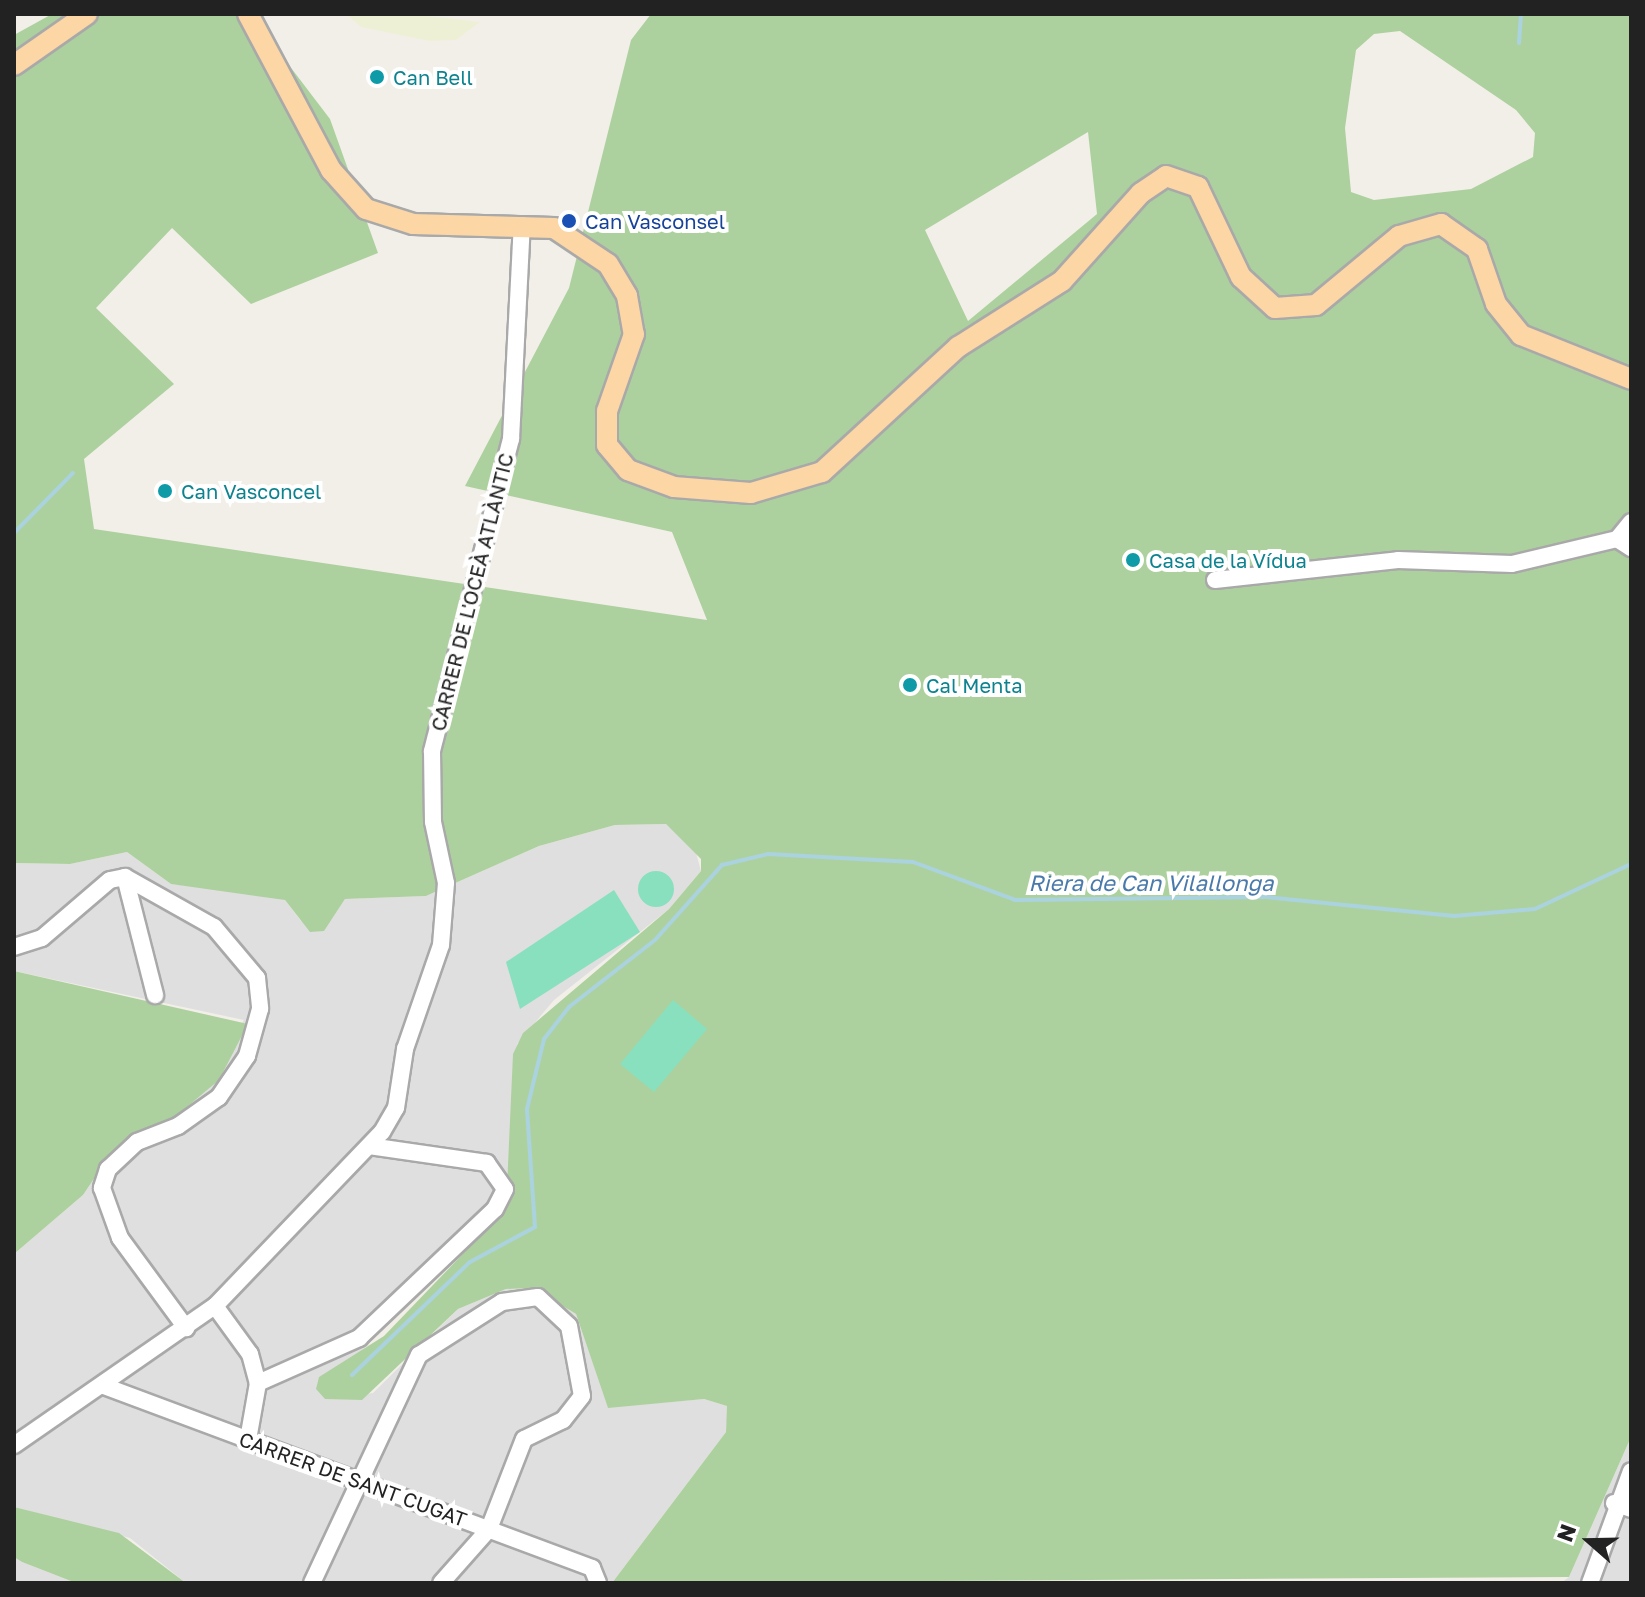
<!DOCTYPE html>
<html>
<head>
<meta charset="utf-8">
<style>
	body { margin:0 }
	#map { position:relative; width:1645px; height:1597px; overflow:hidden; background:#f2efe9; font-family:"Golos Text",sans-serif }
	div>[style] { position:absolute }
	.residential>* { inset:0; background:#e0dfdf }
	.farmland>* { inset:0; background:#eef0d5 }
	.forest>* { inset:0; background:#add19e }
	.pitch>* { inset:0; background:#88e0be }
	.round { border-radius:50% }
	.stream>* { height:4px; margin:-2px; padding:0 2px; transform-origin:2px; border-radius:2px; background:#aad3df }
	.roads { filter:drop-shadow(2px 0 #a9a9a9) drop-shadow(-2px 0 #a9a9a9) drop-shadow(0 2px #a9a9a9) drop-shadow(0 -2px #a9a9a9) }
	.minor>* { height:16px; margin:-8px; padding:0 8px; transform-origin:8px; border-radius:8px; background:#fff }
	.major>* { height:20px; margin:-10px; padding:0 10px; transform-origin:10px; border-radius:10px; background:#fcd6a4 }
	.dots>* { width:22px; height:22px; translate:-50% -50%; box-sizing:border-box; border:4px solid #fff; border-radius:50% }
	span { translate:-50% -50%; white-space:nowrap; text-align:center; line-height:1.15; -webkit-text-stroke:8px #fff; paint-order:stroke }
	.culture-label { font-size:20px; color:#0d838f }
	.left { translate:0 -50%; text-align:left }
	.transit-label { font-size:20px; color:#164399 }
	.street-label { font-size:20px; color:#222 }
	.water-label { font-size:22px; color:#4a7aab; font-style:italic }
	.frame { position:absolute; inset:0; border:16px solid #222; pointer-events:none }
	.north { position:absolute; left:1549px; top:1501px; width:80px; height:80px; -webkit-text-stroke:6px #fff; paint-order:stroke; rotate:290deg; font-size:22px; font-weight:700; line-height:32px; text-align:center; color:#222 }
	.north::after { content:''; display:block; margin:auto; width:28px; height:36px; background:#222; clip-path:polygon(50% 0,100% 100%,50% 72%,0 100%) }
</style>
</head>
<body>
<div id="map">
	<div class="residential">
		<div style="clip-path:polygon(666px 824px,695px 849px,701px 871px,669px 909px,554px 1000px,517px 1044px,506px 1209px,354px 1358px,325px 1399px,373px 1393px,458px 1309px,506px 1289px,533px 1288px,576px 1314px,608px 1407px,704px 1399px,728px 1406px,726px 1432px,612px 1583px,186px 1583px,130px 1538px,14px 1507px,14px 1254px,83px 1195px,110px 1155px,169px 1122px,244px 1020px,14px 971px,14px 863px,70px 864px,127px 852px,171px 884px,258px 891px,285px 900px,301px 921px,331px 920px,345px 899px,426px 896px,539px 846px,615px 825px)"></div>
		<div style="clip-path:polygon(1631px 1437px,1631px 1583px,1561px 1583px,1569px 1577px)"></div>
		<div style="clip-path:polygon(14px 1557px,22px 1562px,76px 1583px,14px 1583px)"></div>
	</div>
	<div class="farmland">
		<div style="clip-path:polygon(346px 14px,410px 14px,480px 22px,456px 40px,430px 41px,361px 27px)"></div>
	</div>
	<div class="forest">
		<div style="clip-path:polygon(evenodd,52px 14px,250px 14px,330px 119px,378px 253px,251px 304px,172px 228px,96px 308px,174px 384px,84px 459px,94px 529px,707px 620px,672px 532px,465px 486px,569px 288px,631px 40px,651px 14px,1631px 14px,1631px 1437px,1569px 1577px,612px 1583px,726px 1432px,727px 1406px,704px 1399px,608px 1408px,576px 1314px,533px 1288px,506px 1289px,458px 1309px,362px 1400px,325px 1399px,316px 1389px,319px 1377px,384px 1336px,506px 1209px,513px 1054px,523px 1033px,669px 909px,701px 871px,701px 859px,666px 824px,615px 825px,539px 846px,426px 896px,345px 899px,324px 931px,310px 932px,285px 900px,171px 884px,127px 852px,70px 864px,14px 863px,14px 35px,52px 14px,1400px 31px,1516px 110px,1535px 133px,1533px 157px,1471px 189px,1374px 200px,1351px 192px,1345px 128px,1356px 50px,1374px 34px,1400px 31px,52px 14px,1088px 132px,1097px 214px,968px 321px,925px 230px,1088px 132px)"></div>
		<div style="clip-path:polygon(14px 971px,248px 1024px,219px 1080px,169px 1122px,110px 1155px,83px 1195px,14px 1254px)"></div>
		<div style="clip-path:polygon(14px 1507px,119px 1533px,186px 1583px,76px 1583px,22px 1562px,14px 1557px)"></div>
	</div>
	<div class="pitch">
		<div class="round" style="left:638px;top:871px;width:36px;height:36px"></div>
		<div style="clip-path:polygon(614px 890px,640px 932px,520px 1009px,506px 962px)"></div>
		<div style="clip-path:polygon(673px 1000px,707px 1029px,654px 1092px,620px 1064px)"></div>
	</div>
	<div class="stream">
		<div style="left:1519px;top:43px;width:29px;rotate:-86deg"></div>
		<div style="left:14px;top:533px;width:84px;rotate:-45.5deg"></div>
		<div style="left:352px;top:1375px;width:163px;rotate:-43.8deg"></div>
		<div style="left:470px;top:1262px;width:74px;rotate:-28.3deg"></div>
		<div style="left:535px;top:1227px;width:118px;rotate:-93.9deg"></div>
		<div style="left:527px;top:1109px;width:72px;rotate:-76.3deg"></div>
		<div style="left:544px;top:1039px;width:41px;rotate:-52deg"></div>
		<div style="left:569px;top:1007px;width:109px;rotate:-37.9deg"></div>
		<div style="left:655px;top:940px;width:101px;rotate:-48.2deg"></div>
		<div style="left:722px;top:865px;width:47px;rotate:-13.4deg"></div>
		<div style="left:768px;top:854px;width:145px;rotate:3.2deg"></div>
		<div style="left:913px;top:862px;width:109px;rotate:20.4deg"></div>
		<div style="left:1015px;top:900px;width:251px;rotate:-0.7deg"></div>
		<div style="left:1266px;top:897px;width:189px;rotate:5.8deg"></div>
		<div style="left:1454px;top:916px;width:81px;rotate:-4.9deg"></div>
		<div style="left:1535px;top:909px;width:106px;rotate:-25.1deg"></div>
	</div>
	<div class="roads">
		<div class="minor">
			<div style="left:1631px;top:522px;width:22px;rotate:129deg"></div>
			<div style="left:1617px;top:539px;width:17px;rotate:33deg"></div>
			<div style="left:1215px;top:580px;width:184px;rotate:-6.2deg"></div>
			<div style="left:1398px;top:560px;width:114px;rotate:2deg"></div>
			<div style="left:1512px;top:564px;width:108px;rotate:-13.4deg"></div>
			<div style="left:125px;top:877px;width:122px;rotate:75.7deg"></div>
			<div style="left:14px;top:947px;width:29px;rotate:-18deg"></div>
			<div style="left:42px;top:938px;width:89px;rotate:-40.5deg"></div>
			<div style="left:110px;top:880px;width:15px;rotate:-11deg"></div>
			<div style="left:125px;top:877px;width:102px;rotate:29.3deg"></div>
			<div style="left:214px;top:927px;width:67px;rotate:49.9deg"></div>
			<div style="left:257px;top:978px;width:31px;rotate:84deg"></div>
			<div style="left:260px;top:1009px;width:49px;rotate:105.5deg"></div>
			<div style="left:247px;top:1056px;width:50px;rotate:124.3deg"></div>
			<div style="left:219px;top:1097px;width:50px;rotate:144.7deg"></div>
			<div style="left:178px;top:1126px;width:44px;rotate:158.7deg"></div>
			<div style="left:137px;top:1142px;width:40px;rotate:137deg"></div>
			<div style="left:108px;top:1169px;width:20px;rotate:108deg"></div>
			<div style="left:102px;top:1188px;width:53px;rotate:70.2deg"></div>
			<div style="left:120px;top:1238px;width:112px;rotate:53.7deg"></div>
			<div style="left:215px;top:1306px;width:59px;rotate:53.9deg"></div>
			<div style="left:250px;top:1354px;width:30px;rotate:75deg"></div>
			<div style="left:258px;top:1383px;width:58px;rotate:100deg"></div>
			<div style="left:258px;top:1383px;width:111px;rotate:-24deg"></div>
			<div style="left:359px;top:1338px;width:187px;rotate:-43.5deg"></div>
			<div style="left:495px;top:1209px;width:22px;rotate:-63deg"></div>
			<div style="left:505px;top:1189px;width:32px;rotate:-125deg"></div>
			<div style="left:487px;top:1163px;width:119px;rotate:-171.8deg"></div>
			<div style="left:104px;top:1386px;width:521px;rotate:20.45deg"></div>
			<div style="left:592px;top:1568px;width:16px;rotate:68deg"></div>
			<div style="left:14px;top:1445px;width:244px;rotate:-34.7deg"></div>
			<div style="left:215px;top:1306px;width:241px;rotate:-46.2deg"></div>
			<div style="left:382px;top:1132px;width:28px;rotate:-60deg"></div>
			<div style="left:396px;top:1108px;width:60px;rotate:-81.3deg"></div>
			<div style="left:405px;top:1049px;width:110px;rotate:-70.9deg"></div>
			<div style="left:441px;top:945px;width:62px;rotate:-85.4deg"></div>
			<div style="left:446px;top:883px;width:62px;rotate:-102deg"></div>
			<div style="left:433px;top:822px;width:71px;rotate:-90.8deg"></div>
			<div style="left:432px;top:751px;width:322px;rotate:-75.8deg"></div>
			<div style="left:511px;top:439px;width:214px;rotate:-87.1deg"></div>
			<div style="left:1614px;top:1503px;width:18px;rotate:19deg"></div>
			<div style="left:312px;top:1583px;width:252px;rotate:-64.9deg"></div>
			<div style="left:419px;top:1355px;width:98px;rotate:-32.6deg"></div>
			<div style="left:502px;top:1302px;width:36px;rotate:-8deg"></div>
			<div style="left:538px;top:1297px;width:42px;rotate:43.1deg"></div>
			<div style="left:569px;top:1326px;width:71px;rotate:79.5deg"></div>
			<div style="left:582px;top:1396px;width:31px;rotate:128deg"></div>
			<div style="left:563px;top:1420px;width:43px;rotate:154deg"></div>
			<div style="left:524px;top:1439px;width:97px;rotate:111.3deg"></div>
			<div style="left:489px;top:1529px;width:72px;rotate:131.6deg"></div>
			<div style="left:1590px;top:1583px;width:119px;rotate:-69.9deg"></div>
		</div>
		<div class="major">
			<div style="left:248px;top:14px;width:177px;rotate:62deg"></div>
			<div style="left:331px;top:170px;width:52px;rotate:48.1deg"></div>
			<div style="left:366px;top:209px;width:49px;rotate:17.7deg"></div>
			<div style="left:413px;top:224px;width:141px;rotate:1.6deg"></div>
			<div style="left:554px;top:228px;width:65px;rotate:33.7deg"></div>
			<div style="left:608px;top:264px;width:37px;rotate:59deg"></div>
			<div style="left:627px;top:296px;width:39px;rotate:80deg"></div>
			<div style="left:634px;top:334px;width:82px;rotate:109.3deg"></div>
			<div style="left:607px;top:411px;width:34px;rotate:90deg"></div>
			<div style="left:607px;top:445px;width:33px;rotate:50deg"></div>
			<div style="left:628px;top:470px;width:49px;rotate:20.3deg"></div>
			<div style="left:674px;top:487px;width:77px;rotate:4.5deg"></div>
			<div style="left:751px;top:493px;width:74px;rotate:-16.5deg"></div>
			<div style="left:822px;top:472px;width:185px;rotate:-42.6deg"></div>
			<div style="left:958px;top:347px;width:123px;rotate:-32.4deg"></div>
			<div style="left:1062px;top:281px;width:118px;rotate:-48.1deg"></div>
			<div style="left:1141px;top:193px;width:30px;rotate:-34deg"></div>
			<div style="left:1166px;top:176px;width:34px;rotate:19deg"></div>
			<div style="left:1198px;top:187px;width:100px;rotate:64.5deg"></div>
			<div style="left:1241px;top:277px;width:46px;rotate:42.4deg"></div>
			<div style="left:1275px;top:308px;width:41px;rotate:-4.2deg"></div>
			<div style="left:1316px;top:305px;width:108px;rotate:-39.7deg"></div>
			<div style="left:1399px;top:236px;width:44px;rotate:-15.9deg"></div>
			<div style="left:1441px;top:224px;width:44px;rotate:34.8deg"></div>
			<div style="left:1477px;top:249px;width:58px;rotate:70.9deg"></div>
			<div style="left:1496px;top:304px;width:40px;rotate:51deg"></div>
			<div style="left:1521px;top:335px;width:118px;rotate:21.8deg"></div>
			<div style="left:14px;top:65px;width:89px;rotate:-34.9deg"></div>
		</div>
	</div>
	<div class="dots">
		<div style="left:377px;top:77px;background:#0f9aa8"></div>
		<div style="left:569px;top:221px;background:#1a4fb4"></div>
		<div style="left:165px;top:491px;background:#0f9aa8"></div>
		<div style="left:1133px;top:560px;background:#0f9aa8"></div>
		<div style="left:910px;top:685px;background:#0f9aa8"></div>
	</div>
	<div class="culture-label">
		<span class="left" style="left:393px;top:77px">Can Bell</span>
		<span class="left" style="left:181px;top:491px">Can Vasconcel</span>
		<span class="left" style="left:1149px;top:560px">Casa de la Vídua</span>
		<span class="left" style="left:926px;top:685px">Cal Menta</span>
	</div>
	<div class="transit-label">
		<span class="left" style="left:585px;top:221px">Can Vasconsel</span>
	</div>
	<div class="street-label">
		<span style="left:472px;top:592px;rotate:-76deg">CARRER DE L'OCEÀ ATLÀNTIC</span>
		<span style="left:353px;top:1479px;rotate:20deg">CARRER DE SANT CUGAT</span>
	</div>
	<div class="water-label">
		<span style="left:1151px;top:883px">Riera de Can Vilallonga</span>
	</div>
	<div class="frame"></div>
	<div class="north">N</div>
</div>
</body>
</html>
